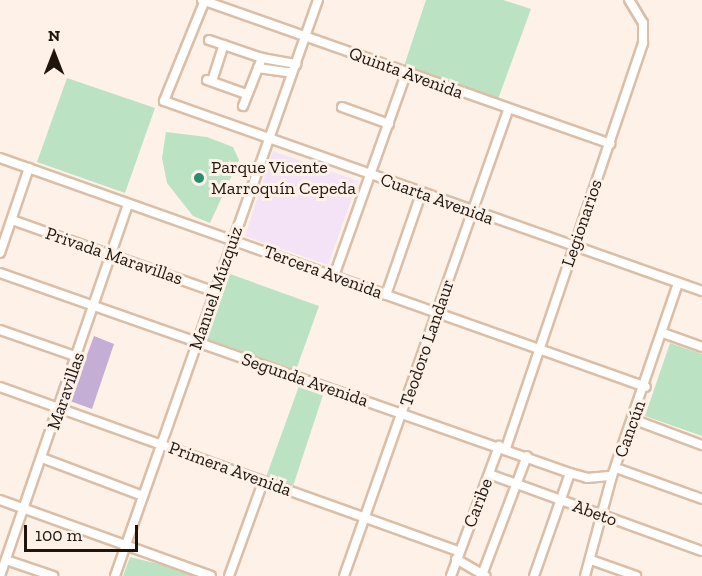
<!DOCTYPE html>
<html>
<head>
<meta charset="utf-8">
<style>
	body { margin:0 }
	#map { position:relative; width:702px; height:576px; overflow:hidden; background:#fdf1e8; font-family:"Zilla Slab",serif }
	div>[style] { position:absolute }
	.education>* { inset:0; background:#f4e3f6 }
	.green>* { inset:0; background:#bce2c4 }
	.building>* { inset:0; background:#c5aed6 }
	.roads { filter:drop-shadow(2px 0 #dabea7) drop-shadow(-2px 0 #dabea7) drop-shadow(0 2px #dabea7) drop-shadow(0 -2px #dabea7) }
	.minor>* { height:8px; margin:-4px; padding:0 4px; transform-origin:4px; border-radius:4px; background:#fff }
	.dots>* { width:16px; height:16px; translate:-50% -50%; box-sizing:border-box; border:3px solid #fdf1e8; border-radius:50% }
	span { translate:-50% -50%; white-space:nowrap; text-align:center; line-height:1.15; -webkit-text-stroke:6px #fdf1e8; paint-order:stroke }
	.street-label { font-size:18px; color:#1f150d }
	.poi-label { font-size:18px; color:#1f150d }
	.left { translate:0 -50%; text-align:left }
	.north { position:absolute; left:24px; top:24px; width:60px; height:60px; -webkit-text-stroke:4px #fdf1e8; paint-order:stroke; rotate:0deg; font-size:16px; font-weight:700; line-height:24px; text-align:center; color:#1f150d }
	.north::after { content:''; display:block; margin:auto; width:21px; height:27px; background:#1f150d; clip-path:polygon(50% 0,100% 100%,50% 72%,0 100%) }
	.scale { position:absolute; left:24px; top:525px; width:114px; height:27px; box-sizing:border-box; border:3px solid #1f150d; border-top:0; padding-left:8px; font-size:18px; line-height:21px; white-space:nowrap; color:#1f150d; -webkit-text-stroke:4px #fdf1e8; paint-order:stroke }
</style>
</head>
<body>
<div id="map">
	<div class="education">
		<div style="clip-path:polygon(273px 151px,358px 181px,328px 265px,245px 236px)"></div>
	</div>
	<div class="green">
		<div style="clip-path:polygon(426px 0,503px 0,531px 9px,498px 99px,404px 66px)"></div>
		<div style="clip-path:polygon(67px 78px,155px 108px,125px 193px,37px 162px)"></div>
		<div style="clip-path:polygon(166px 132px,207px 137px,233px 147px,239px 160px,210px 223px,193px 216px,167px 183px,162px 158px)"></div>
		<div style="clip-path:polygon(230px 274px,319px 306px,296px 370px,207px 339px)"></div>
		<div style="clip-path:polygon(670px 343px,702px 354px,702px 436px,645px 416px)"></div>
		<div style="clip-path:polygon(299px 386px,323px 395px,293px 486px,266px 477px)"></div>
		<div style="clip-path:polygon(130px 557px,171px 567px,195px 576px,123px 576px)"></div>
	</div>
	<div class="building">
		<div style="clip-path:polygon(94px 336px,114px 344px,92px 409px,70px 401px)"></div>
	</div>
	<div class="roads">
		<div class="minor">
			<div style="left:202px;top:0;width:433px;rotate:19.4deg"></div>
			<div style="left:205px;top:0;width:109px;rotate:112.1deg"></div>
			<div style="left:164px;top:101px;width:571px;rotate:19.45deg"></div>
			<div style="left:209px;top:40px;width:56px;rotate:18.8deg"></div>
			<div style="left:262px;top:58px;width:35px;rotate:10deg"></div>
			<div style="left:258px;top:68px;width:34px;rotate:8deg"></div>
			<div style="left:207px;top:80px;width:41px;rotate:19.7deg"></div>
			<div style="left:212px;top:81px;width:38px;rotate:-72deg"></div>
			<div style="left:243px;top:106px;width:52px;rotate:-68.4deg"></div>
			<div style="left:342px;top:107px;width:50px;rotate:19.9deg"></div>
			<div style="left:0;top:158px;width:685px;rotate:19.52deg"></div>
			<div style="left:12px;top:220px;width:215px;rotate:19.5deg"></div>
			<div style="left:0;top:253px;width:90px;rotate:-71.2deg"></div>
			<div style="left:0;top:273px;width:604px;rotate:19.33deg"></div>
			<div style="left:570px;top:473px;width:18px;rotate:16deg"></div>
			<div style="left:587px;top:478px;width:25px;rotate:-5deg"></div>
			<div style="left:334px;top:276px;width:214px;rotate:-70.4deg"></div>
			<div style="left:386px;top:295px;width:107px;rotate:-70.9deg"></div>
			<div style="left:0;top:330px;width:83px;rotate:19.1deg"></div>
			<div style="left:663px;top:333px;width:41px;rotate:19.7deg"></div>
			<div style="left:0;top:387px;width:487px;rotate:19.7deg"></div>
			<div style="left:635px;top:420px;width:72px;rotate:20.5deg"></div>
			<div style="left:506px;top:448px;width:428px;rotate:-71.3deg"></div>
			<div style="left:643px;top:43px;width:20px;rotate:-90deg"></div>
			<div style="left:643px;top:23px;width:27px;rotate:-121deg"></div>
			<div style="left:42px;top:458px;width:108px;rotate:20.6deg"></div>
			<div style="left:616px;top:468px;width:91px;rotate:19.8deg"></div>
			<div style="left:489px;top:474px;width:226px;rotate:19.9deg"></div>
			<div style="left:0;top:500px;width:224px;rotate:19.8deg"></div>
			<div style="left:456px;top:559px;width:34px;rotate:30deg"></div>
			<div style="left:6px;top:560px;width:50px;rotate:18.8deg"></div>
			<div style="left:591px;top:560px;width:48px;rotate:19.6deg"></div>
			<div style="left:482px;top:575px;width:127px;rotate:-69.3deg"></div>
			<div style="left:0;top:576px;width:393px;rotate:-71deg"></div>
			<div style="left:115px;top:576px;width:611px;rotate:-70.59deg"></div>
			<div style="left:229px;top:576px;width:100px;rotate:-70.1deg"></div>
			<div style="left:344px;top:576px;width:494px;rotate:-70.6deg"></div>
			<div style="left:451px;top:576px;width:139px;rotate:-69.7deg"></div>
			<div style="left:534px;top:576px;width:109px;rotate:-70.7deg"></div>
			<div style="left:585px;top:576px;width:104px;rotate:-74.9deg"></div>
			<div style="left:612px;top:476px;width:204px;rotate:-71.1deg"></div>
		</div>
	</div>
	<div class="dots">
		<div style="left:199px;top:178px;background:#288f6c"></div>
	</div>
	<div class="street-label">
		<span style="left:406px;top:73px;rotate:20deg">Quinta Avenida</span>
		<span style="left:437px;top:199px;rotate:20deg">Cuarta Avenida</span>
		<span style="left:582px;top:223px;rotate:-71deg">Legionarios</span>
		<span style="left:114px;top:256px;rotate:19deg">Privada Maravillas</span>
		<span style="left:323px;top:272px;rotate:20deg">Tercera Avenida</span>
		<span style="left:216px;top:288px;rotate:-71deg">Manuel Múzquiz</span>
		<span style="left:427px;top:343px;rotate:-71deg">Teodoro Landaur</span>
		<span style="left:305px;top:380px;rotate:19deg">Segunda Avenida</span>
		<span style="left:66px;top:391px;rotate:-71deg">Maravillas</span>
		<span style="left:630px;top:429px;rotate:-70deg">Cancún</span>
		<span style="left:230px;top:469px;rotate:20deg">Primera Avenida</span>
		<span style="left:478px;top:503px;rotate:-69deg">Caribe</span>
		<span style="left:595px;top:513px;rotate:20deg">Abeto</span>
	</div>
	<div class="poi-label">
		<span class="left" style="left:211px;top:178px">Parque Vicente<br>Marroquín Cepeda</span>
	</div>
	<div class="north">N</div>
	<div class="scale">100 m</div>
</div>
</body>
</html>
